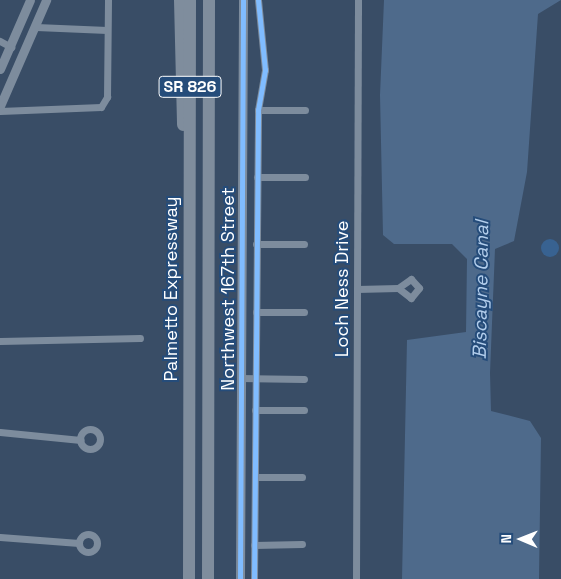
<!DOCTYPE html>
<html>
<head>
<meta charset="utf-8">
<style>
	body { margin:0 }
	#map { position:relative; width:561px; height:579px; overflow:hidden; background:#394d66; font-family:"Space Grotesk",sans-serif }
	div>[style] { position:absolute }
	.green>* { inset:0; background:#386291 }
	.round { border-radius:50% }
	.water>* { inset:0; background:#4e6a8b }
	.minor>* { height:7px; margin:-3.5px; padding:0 3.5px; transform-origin:3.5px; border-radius:3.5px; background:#7d8c9d }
	.minor>.ring { margin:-3.5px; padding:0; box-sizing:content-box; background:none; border:7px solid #7d8c9d; border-radius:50% }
	.tertiary>* { height:9px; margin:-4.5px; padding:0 4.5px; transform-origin:4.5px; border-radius:4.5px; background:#7d8c9d }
	.motorway>* { height:12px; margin:-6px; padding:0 6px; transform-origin:6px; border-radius:6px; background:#7f8d9d }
	.cycleway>* { height:5px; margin:-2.5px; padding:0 2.5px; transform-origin:2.5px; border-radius:2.5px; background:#80bcff }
	span { translate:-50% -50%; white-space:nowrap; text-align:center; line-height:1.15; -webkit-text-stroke:4px #254c7a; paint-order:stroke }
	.shield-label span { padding:1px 4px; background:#254c7a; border:1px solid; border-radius:4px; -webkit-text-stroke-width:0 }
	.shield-label { font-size:16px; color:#fff; font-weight:700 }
	.street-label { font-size:18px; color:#fff }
	.water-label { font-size:19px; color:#b3ceec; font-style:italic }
	.north { position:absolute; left:496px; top:514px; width:50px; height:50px; -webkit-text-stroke:4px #254c7a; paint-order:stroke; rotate:271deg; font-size:14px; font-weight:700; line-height:20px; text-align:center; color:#fff }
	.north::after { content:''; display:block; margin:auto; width:18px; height:22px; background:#fff; clip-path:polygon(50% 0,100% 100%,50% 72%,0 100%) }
</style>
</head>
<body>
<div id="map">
	<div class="green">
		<div class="round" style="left:541px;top:239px;width:18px;height:18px"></div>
	</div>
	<div class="water">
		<div style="clip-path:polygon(384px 0,561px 0,538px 14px,527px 172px,514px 241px,495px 249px,490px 373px,491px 411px,530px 421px,541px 438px,539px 579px,402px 579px,407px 340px,466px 332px,467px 259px,452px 244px,394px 244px,383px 235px,380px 95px)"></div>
	</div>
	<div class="minor">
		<div style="left:36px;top:27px;width:71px;rotate:2.4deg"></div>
		<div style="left:0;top:41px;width:13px;rotate:29deg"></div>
		<div style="left:258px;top:110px;width:47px"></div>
		<div style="left:0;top:111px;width:101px;rotate:-2.3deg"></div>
		<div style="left:101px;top:107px;width:12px;rotate:-59deg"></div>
		<div style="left:107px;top:97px;width:97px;rotate:-89.4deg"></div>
		<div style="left:257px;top:177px;width:48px"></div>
		<div style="left:256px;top:244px;width:48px"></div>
		<div style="left:357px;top:289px;width:41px;rotate:-1.4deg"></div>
		<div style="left:398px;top:288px;width:16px;rotate:-35deg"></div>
		<div style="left:411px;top:279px;width:12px;rotate:48deg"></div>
		<div style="left:419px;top:288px;width:13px;rotate:129deg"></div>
		<div style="left:411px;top:298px;width:16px;rotate:-142deg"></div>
		<div style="left:256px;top:312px;width:48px"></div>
		<div style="left:0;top:341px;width:140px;rotate:-1.2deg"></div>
		<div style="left:241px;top:378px;width:63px;rotate:0.9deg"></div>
		<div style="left:255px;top:410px;width:49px"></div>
		<div class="ring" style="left:80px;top:429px;width:13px;height:13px"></div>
		<div style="left:0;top:432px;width:81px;rotate:5.6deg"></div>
		<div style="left:255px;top:477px;width:47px"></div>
		<div class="ring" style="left:79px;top:534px;width:11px;height:11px"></div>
		<div style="left:0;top:537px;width:79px;rotate:4.3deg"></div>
		<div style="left:254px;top:545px;width:48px;rotate:-1.2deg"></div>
		<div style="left:254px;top:579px;width:469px;rotate:-89.5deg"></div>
		<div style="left:258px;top:110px;width:41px;rotate:-80.1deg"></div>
		<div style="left:265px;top:70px;width:70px;rotate:-95.7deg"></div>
		<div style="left:356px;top:579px;width:579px;rotate:-89.8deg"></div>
	</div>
	<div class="tertiary">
		<div style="left:0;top:69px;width:75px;rotate:-66.5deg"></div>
		<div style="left:0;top:106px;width:116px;rotate:-66.5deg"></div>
		<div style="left:240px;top:579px;width:579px;rotate:-89.7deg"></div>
	</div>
	<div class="motorway">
		<div style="left:180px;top:0;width:125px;rotate:88.6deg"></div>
		<div style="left:189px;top:579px;width:579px;rotate:-89.9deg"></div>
		<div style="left:208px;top:579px;width:579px;rotate:-89.9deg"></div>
	</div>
	<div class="cycleway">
		<div style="left:240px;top:579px;width:579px;rotate:-89.7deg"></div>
		<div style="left:254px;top:579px;width:469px;rotate:-89.5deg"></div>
		<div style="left:258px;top:110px;width:41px;rotate:-80.1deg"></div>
		<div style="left:265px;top:70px;width:70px;rotate:-95.7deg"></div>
	</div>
	<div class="shield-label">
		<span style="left:190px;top:87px">SR 826</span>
	</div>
	<div class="street-label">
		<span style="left:171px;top:289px;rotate:-90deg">Palmetto Expressway</span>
		<span style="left:228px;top:289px;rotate:-90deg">Northwest 167th Street</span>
		<span style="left:342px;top:289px;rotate:-90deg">Loch Ness Drive</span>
	</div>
	<div class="water-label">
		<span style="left:481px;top:290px;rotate:-89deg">Biscayne Canal</span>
	</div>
	<div class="north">N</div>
</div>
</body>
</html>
